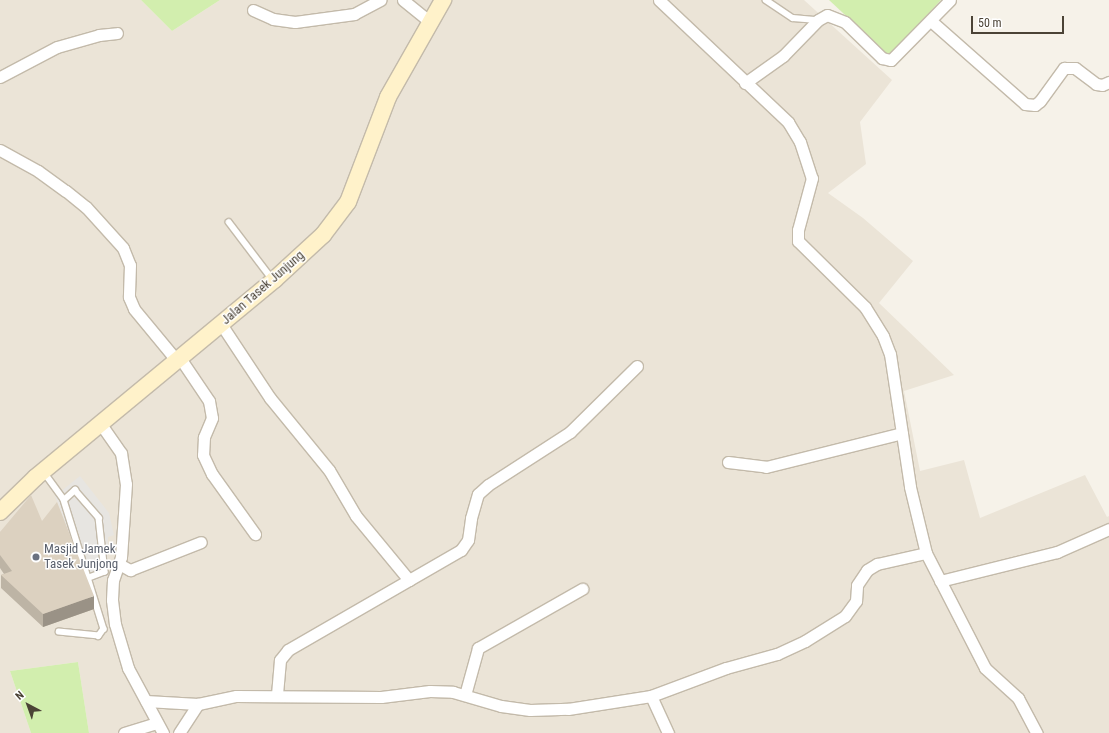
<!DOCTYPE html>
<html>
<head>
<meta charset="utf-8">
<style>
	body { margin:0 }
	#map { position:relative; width:1109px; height:733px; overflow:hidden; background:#f6f2e9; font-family:"Roboto Condensed",sans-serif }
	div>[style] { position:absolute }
	.residential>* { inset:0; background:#ebe4d7 }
	.green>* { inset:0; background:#d2eeae }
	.parking>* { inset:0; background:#e7e5e1 }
	.roads { filter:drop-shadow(1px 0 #c3baaa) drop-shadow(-1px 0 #c3baaa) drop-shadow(0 1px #c3baaa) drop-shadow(0 -1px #c3baaa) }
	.service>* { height:5.5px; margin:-2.75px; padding:0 2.75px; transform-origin:2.75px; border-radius:2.75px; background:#fff }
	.minor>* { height:11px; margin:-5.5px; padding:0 5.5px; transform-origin:5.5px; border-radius:5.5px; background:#fff }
	.secondary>* { height:16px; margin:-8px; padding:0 8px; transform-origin:8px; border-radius:8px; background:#fff2ca }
	.wall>* { inset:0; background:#bdb4a5 }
	.shaded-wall>* { inset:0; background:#9a9286 }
	.building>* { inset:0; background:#dcd1c0 }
	.dots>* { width:11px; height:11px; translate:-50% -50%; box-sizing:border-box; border:2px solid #fff; border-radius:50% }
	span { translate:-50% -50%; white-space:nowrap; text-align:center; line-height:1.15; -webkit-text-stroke:3px #fff; paint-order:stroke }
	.street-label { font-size:13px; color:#4b4336 }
	.worship-label { font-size:13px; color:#5b616d }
	.left { translate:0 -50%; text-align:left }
	.north { position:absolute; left:8px; top:685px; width:40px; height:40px; -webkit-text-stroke:3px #fff; paint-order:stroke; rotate:319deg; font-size:11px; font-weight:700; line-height:16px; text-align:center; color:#4b4336 }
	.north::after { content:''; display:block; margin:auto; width:14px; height:18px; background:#4b4336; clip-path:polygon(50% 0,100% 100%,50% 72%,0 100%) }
	.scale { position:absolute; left:971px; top:16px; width:93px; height:18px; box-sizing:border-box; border:2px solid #4b4336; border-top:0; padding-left:5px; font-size:12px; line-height:14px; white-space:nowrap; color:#4b4336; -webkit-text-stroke:3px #fff; paint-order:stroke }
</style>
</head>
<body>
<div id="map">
	<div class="residential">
		<div style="clip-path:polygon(0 0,141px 0,172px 31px,220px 0,804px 0,892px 80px,860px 122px,866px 164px,828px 193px,863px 218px,913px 261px,879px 303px,954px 375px,904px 391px,920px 471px,964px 460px,980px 518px,1085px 475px,1107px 517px,1109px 516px,1109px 733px,89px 733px,78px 662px,10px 671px,31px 733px,0 733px)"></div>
	</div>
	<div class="green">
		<div style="clip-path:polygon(141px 0,220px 0,172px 31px)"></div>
		<div style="clip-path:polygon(829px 0,941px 0,889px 56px)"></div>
		<div style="clip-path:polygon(78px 662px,89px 733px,31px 733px,10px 671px)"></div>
	</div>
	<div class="parking">
		<div style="clip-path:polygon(80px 476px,109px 513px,114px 535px,108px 537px,107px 576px,88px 583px,55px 496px)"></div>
	</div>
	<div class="roads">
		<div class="service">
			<div style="left:766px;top:0;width:32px;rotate:34deg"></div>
			<div style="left:793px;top:18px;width:24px;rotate:5deg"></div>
			<div style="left:229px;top:222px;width:73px;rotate:52.8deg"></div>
			<div style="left:44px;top:472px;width:34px;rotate:54deg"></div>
			<div style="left:64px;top:500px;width:135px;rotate:72.8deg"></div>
			<div style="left:104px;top:629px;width:9px;rotate:126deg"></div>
			<div style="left:99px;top:636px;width:40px;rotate:-174.3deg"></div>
			<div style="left:64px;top:500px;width:15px;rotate:-42deg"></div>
			<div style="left:75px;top:490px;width:37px;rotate:49deg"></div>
			<div style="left:99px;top:518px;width:54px;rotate:83.7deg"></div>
			<div style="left:105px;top:572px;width:17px;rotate:159deg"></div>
		</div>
		<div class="minor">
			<div style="left:403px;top:0;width:35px;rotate:39deg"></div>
			<div style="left:659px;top:0;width:178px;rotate:43.4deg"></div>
			<div style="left:788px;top:122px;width:23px;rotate:59deg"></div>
			<div style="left:800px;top:142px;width:38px;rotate:72deg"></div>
			<div style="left:812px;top:178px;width:54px;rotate:105.1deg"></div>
			<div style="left:798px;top:230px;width:11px;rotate:90deg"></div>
			<div style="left:798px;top:241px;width:94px;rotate:44.6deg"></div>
			<div style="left:865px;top:307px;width:34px;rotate:58deg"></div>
			<div style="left:883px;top:336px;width:19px;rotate:69deg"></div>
			<div style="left:890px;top:354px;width:134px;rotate:81.4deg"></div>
			<div style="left:910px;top:487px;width:68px;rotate:76.4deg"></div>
			<div style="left:926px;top:553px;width:129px;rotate:62.8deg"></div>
			<div style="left:985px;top:668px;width:45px;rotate:42.3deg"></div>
			<div style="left:1018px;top:698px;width:40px;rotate:62deg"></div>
			<div style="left:253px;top:10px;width:22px;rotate:24deg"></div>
			<div style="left:273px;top:19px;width:22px;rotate:8deg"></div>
			<div style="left:295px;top:22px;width:60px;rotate:-7.7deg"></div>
			<div style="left:354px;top:14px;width:30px;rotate:-28deg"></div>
			<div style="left:931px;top:21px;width:125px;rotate:41.4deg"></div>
			<div style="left:1025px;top:104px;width:10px;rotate:6deg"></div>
			<div style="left:1035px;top:105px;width:6px;rotate:-39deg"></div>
			<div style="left:1040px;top:101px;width:41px;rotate:-54deg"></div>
			<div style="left:1064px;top:68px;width:11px"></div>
			<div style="left:1075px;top:68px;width:26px;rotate:37deg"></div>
			<div style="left:1096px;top:84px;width:6px;rotate:9deg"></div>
			<div style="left:1102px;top:85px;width:8px;rotate:-23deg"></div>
			<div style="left:0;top:77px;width:64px;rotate:-27.8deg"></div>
			<div style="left:57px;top:47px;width:44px;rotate:-15.9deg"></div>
			<div style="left:99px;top:35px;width:18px;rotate:-6deg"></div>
			<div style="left:745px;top:83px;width:47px;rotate:-35.4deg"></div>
			<div style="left:783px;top:56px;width:50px;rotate:-45.8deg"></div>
			<div style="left:818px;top:20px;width:10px;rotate:-29deg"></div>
			<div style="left:827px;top:15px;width:19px;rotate:21deg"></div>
			<div style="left:845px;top:22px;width:52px;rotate:44.2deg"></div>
			<div style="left:882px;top:58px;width:9px;rotate:13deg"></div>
			<div style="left:891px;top:60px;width:84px;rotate:-45.5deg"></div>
			<div style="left:0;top:150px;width:43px;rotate:28.9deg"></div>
			<div style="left:38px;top:171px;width:34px;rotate:36deg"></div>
			<div style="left:66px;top:191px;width:26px;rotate:39deg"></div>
			<div style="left:86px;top:207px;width:55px;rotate:47.9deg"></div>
			<div style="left:123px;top:248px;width:18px;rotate:68deg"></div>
			<div style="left:130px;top:265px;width:32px;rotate:92deg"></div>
			<div style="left:129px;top:297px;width:13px;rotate:67deg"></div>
			<div style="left:134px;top:309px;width:67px;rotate:50.4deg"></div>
			<div style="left:221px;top:324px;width:89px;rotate:56.5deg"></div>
			<div style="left:270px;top:398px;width:93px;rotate:50.7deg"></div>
			<div style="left:329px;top:470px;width:53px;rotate:59.6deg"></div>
			<div style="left:356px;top:516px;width:83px;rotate:50.4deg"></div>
			<div style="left:409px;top:580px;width:140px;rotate:150deg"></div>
			<div style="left:288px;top:650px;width:13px;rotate:129deg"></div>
			<div style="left:280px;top:660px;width:35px;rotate:95deg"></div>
			<div style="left:180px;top:358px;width:52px;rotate:56deg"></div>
			<div style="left:209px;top:401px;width:17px;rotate:80deg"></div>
			<div style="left:212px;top:418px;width:21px;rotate:113deg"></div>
			<div style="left:204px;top:437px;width:18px;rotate:93deg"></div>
			<div style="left:203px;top:455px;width:21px;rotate:65deg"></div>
			<div style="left:212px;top:474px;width:74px;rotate:54.4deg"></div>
			<div style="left:100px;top:423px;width:37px;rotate:55deg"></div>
			<div style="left:121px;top:453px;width:31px;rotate:81deg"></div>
			<div style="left:126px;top:484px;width:73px;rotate:93.9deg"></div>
			<div style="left:121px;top:557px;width:24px;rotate:109deg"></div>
			<div style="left:113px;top:580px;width:20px;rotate:93deg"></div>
			<div style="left:112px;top:600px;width:24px;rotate:83deg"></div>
			<div style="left:115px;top:624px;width:46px;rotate:73.5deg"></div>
			<div style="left:128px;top:668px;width:74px;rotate:61.7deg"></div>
			<div style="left:728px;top:462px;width:38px;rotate:7deg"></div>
			<div style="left:766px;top:467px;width:140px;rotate:-14deg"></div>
			<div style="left:119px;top:564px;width:13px;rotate:29deg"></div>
			<div style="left:130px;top:570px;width:76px;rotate:-21.5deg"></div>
			<div style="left:409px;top:580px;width:60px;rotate:-30deg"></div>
			<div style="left:461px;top:550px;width:12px;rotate:-55deg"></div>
			<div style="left:468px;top:540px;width:22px;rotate:-82deg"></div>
			<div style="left:471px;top:518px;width:25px;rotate:-74deg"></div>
			<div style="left:478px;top:494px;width:13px;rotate:-42deg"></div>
			<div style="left:488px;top:485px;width:98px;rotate:-32.9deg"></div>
			<div style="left:570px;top:432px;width:94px;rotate:-44.6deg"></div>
			<div style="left:940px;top:581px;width:121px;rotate:-13.9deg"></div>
			<div style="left:1057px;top:552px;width:57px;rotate:-23.9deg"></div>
			<div style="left:465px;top:695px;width:49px;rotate:-74.5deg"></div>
			<div style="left:478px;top:648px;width:120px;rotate:-29.6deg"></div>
			<div style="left:651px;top:696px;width:41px;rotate:65.3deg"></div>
			<div style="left:146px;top:701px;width:52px;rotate:3.3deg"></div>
			<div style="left:124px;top:733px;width:34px;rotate:-17deg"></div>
			<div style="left:179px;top:733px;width:35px;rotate:-57deg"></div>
			<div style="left:198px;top:704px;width:39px;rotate:-12deg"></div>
			<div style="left:236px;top:696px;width:145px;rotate:0.4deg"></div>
			<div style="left:381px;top:697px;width:49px;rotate:-7deg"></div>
			<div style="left:430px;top:691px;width:23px;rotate:2deg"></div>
			<div style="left:453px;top:692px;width:50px;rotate:16.3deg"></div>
			<div style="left:501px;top:706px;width:29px;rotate:8deg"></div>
			<div style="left:530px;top:710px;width:38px;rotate:-2deg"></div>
			<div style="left:568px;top:709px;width:84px;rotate:-8.9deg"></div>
			<div style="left:651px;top:696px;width:80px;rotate:-20.5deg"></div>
			<div style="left:726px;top:668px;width:53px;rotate:-15.4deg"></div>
			<div style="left:777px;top:654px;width:31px;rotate:-25deg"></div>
			<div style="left:805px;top:641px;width:47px;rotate:-32deg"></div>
			<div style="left:845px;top:616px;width:19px;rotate:-54deg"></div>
			<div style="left:856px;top:601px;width:16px;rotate:-86deg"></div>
			<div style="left:857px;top:585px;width:18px;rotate:-56deg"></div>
			<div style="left:867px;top:570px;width:12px;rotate:-31deg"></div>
			<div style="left:877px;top:564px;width:50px;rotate:-12.7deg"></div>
		</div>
		<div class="secondary">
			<div style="left:0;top:512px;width:50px;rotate:-44.2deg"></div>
			<div style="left:36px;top:477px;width:309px;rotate:-39.6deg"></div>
			<div style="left:274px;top:280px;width:67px;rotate:-42.6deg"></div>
			<div style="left:323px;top:235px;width:41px;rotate:-52.9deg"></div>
			<div style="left:348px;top:202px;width:112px;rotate:-69.1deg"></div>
			<div style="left:388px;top:97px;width:112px;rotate:-60.4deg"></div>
		</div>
	</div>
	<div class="wall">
		<div style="clip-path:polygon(42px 521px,94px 609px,43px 627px,1px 588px,1px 575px,4px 574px,0 568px,0 532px)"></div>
	</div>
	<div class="shaded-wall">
		<div style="clip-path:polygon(94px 596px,94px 609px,43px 627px,43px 614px)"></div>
	</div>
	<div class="building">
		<div style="clip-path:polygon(31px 495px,42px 521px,57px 502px,94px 596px,43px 614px,1px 575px,12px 571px,0 555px,0 532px)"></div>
	</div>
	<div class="dots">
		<div style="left:36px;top:557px;background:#6b7280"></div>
	</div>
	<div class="street-label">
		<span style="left:263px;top:288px;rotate:-41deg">Jalan Tasek Junjung</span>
	</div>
	<div class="worship-label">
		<span class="left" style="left:44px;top:557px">Masjid Jamek<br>Tasek Junjong</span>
	</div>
	<div class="north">N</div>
	<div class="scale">50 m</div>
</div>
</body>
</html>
